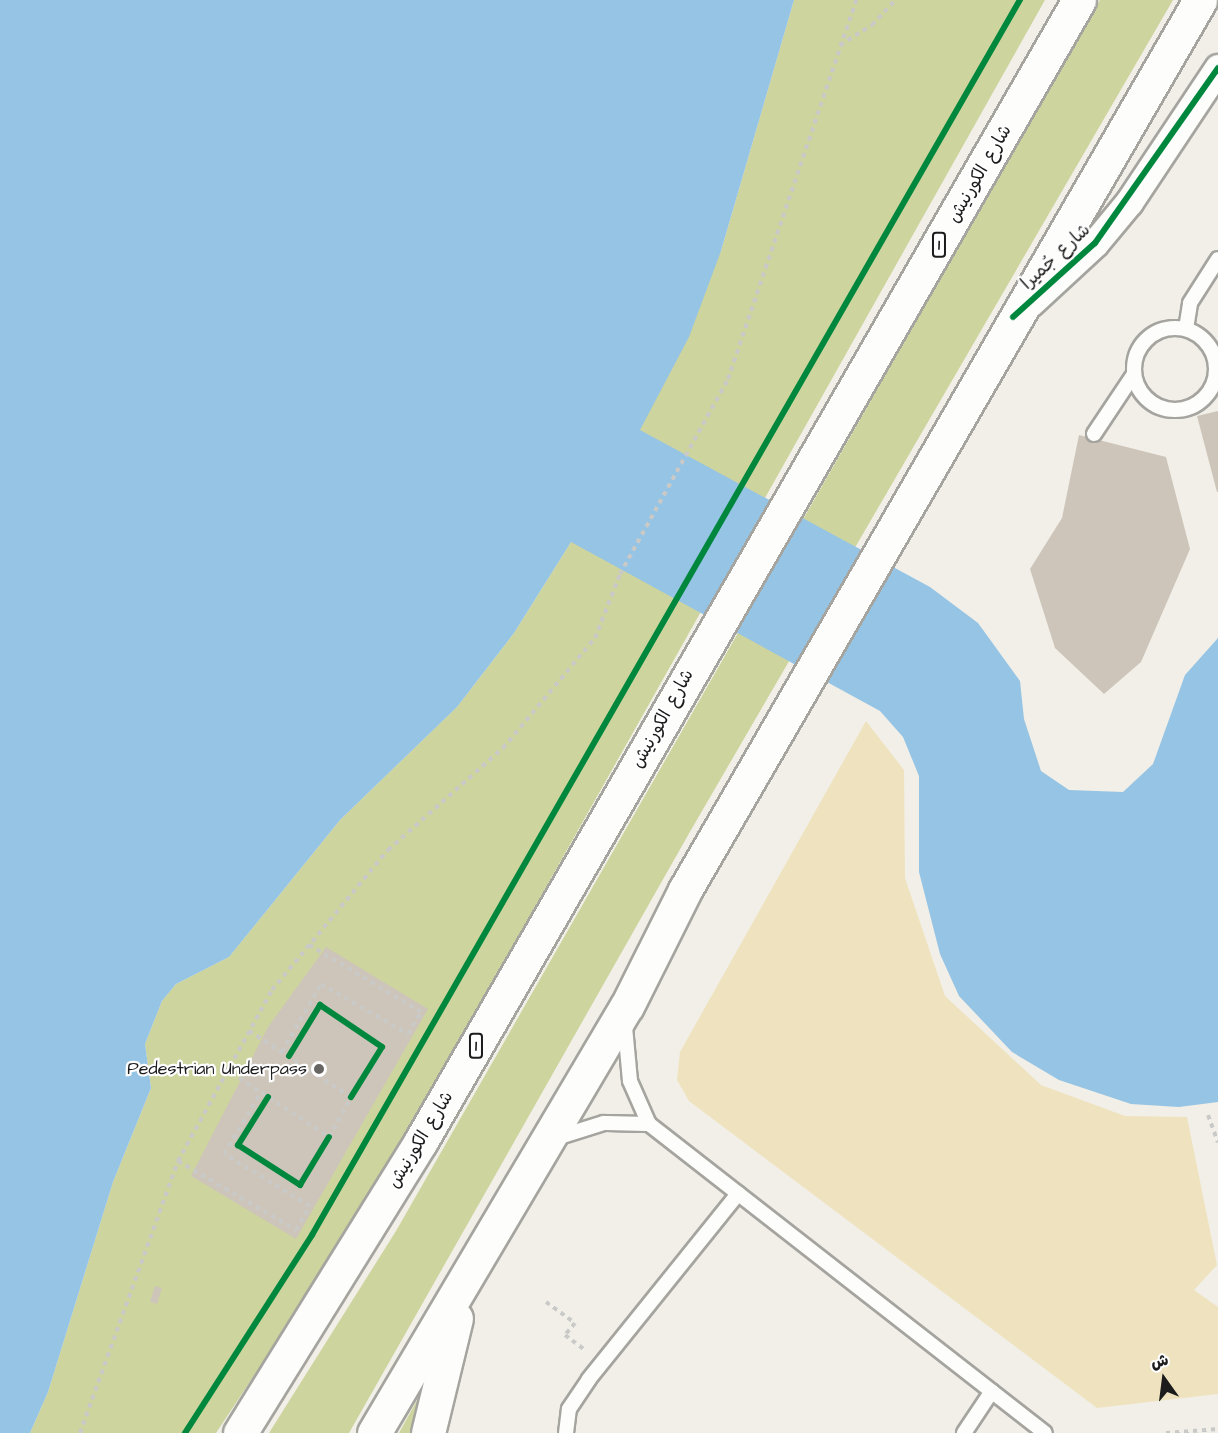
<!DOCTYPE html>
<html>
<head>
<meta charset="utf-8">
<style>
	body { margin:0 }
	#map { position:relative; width:1218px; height:1433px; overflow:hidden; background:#f1efe7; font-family:"Architects Daughter","Playpen Sans Arabic",sans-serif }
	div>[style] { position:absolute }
	.green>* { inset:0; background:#ced49d }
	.sand>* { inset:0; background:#efe3bf }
	.water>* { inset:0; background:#96c4e5 }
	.building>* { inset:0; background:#cdc5ba }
	.path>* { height:4px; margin-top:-2px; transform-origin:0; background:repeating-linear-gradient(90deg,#c9c9c7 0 4.5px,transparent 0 9px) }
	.roads { filter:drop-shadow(2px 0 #a5a49f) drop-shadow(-2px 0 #a5a49f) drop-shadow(0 2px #a5a49f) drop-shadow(0 -2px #a5a49f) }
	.lane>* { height:14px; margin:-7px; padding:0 7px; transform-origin:7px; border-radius:7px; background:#fdfdfb }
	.lane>.ring { margin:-7px; padding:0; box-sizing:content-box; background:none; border:14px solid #fdfdfb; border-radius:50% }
	.street>* { height:27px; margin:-13.5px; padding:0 13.5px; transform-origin:13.5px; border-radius:13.5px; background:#fdfdfb }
	.highway>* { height:33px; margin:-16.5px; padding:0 16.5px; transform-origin:16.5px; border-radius:16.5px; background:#fdfdfb }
	.cycleway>* { height:6px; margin:-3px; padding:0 3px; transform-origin:3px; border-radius:3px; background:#00873e }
	.dots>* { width:16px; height:16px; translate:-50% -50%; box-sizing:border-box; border:3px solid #fff; border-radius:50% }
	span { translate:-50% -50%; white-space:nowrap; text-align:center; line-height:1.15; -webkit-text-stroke:4.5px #fff; paint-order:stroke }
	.shield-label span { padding:2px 4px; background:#fff; border:2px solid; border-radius:4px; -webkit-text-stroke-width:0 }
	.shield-label { font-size:16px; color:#1c1c1c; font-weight:700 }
	.street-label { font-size:18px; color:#1c1c1c }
	.poi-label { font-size:18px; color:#1c1c1c }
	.right { translate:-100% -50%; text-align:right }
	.north { position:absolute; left:1134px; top:1349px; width:60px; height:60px; -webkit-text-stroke:4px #fff; paint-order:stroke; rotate:346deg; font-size:16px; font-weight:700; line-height:24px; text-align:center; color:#1c1c1c }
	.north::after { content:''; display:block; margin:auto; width:21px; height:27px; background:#1c1c1c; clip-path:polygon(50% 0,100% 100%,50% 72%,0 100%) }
</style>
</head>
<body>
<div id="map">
	<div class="green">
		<div style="clip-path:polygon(794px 0,1045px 0,365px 1209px,216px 1433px,30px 1433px,48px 1392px,113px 1182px,151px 1088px,145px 1044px,162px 1001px,176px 984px,229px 957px,340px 820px,457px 707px,514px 633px,571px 542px,721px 251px)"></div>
		<div style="clip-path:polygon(1100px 0,1173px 0,691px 830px,349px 1433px,269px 1433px,396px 1231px)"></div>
		<div style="clip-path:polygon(426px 1384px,412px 1433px,399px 1433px)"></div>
	</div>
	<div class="sand">
		<div style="clip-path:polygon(866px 721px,904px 770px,905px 878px,945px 996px,1041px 1085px,1125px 1116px,1187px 1117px,1217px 1265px,1194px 1290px,1218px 1307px,1218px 1394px,1097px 1408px,689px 1101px,677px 1080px,680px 1052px)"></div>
	</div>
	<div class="water">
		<div style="clip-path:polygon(0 0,794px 0,721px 251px,689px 337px,640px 430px,930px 587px,978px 623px,1020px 681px,1024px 719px,1041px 771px,1069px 790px,1123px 792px,1153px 764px,1185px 675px,1218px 638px,1218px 1102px,1179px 1107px,1131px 1104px,1059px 1080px,1012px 1052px,959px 996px,940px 954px,919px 872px,919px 776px,903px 737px,880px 711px,571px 542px,514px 633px,457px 707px,340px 820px,229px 957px,176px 984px,162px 1001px,145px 1044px,151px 1088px,113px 1182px,48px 1392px,30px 1433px,0 1433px)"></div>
	</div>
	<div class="building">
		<div style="clip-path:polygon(1218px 411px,1218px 492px,1217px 492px,1197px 416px)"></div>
		<div style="clip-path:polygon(1079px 435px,1166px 457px,1190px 549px,1141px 662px,1104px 694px,1055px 648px,1030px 569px,1062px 518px)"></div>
		<div style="clip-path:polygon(326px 947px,428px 1009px,296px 1239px,191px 1176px,268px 1027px)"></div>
		<div style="clip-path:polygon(155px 1286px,162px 1288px,157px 1304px,150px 1302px)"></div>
	</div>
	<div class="path">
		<div style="left:840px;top:45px;width:38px;rotate:-32deg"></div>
		<div style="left:872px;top:25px;width:34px;rotate:-47deg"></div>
		<div style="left:282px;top:1052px;width:78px;rotate:-60.2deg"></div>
		<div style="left:321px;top:984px;width:100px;rotate:29.9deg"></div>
		<div style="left:408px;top:1034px;width:26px;rotate:-59deg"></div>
		<div style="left:421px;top:1012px;width:134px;rotate:-149deg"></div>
		<div style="left:224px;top:1068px;width:126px;rotate:33.3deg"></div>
		<div style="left:329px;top:1137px;width:46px;rotate:-61.2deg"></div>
		<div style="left:351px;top:1097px;width:123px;rotate:-147deg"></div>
		<div style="left:1208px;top:1115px;width:29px;rotate:70deg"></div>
		<div style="left:178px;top:1161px;width:137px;rotate:30.3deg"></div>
		<div style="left:296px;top:1230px;width:28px;rotate:-60deg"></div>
		<div style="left:310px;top:1206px;width:100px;rotate:-148.8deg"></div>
		<div style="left:224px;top:1154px;width:72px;rotate:-59.2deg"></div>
		<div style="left:546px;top:1302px;width:36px;rotate:36deg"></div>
		<div style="left:575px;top:1323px;width:16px;rotate:130deg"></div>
		<div style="left:565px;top:1335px;width:26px;rotate:37deg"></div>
		<div style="left:80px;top:1433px;width:289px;rotate:-70.2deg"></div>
		<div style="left:178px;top:1161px;width:195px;rotate:-61.2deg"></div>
		<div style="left:272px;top:990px;width:182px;rotate:-50.4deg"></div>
		<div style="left:388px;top:850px;width:154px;rotate:-41.6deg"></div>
		<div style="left:503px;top:748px;width:143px;rotate:-50.1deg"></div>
		<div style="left:595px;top:638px;width:69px;rotate:-68.7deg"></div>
		<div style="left:620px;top:574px;width:223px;rotate:-61deg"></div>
		<div style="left:728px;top:379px;width:400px;rotate:-71.3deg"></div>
		<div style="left:1166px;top:1433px;width:52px;rotate:-4.4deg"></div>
	</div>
	<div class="roads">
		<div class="lane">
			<div class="ring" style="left:1134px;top:328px;width:68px;height:68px"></div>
			<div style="left:1186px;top:329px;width:26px;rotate:-81deg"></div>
			<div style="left:1190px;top:303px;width:52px;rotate:-57.5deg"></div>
			<div style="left:1094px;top:434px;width:72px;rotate:-56.3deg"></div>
			<div style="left:625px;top:1027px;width:54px;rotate:84.7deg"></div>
			<div style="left:630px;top:1081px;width:47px;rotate:66.2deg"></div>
			<div style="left:649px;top:1124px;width:502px;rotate:37.97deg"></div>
			<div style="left:556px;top:1138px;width:50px;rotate:-17.4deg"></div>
			<div style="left:604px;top:1123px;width:45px;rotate:1.3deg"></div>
			<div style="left:566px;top:1433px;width:24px;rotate:-83deg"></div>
			<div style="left:569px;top:1409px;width:36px;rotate:-56deg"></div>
			<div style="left:589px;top:1379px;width:238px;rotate:-51.2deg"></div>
			<div style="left:964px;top:1433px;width:50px;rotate:-56.3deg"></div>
		</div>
		<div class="street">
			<div style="left:1030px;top:303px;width:88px;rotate:-42.7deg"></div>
			<div style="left:1095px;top:243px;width:53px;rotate:-50.3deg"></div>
			<div style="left:1129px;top:202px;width:161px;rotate:-56.4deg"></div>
		</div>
		<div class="highway">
			<div style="left:240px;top:1433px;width:344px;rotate:-58.2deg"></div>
			<div style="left:421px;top:1141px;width:1317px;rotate:-60.03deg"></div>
			<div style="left:374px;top:1433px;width:496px;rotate:-59.4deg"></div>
			<div style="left:627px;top:1006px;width:130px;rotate:-63.4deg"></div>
			<div style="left:685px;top:890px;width:1028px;rotate:-59.94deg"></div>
			<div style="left:428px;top:1433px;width:118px;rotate:-76.3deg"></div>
		</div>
	</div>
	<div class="cycleway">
		<div style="left:1013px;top:317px;width:110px;rotate:-42.1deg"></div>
		<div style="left:1095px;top:243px;width:214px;rotate:-54.9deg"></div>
		<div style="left:289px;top:1056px;width:60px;rotate:-58.7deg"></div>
		<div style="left:320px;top:1005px;width:75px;rotate:34.1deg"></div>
		<div style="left:382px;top:1047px;width:59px;rotate:121.8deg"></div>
		<div style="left:268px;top:1097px;width:57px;rotate:122deg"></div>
		<div style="left:238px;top:1145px;width:74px;rotate:32.8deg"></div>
		<div style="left:300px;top:1185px;width:56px;rotate:-58.9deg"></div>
		<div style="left:185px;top:1433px;width:235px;rotate:-57.3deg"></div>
		<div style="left:312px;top:1235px;width:1424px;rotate:-60.18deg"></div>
	</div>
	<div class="dots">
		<div style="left:319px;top:1069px;background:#676663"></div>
	</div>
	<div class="shield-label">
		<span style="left:939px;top:245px">1</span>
		<span style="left:476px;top:1046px">1</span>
	</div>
	<div class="street-label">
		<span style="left:980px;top:174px;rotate:-60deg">شارع الكورنيش</span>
		<span style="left:1056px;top:257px;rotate:-43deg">شارع جُميرا</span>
		<span style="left:663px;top:719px;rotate:-61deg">شارع الكورنيش</span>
		<span style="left:421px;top:1140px;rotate:-59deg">شارع الكورنيش</span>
	</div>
	<div class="poi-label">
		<span class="right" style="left:307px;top:1069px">Pedestrian Underpass</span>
	</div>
	<div class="north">ش</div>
</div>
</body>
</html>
